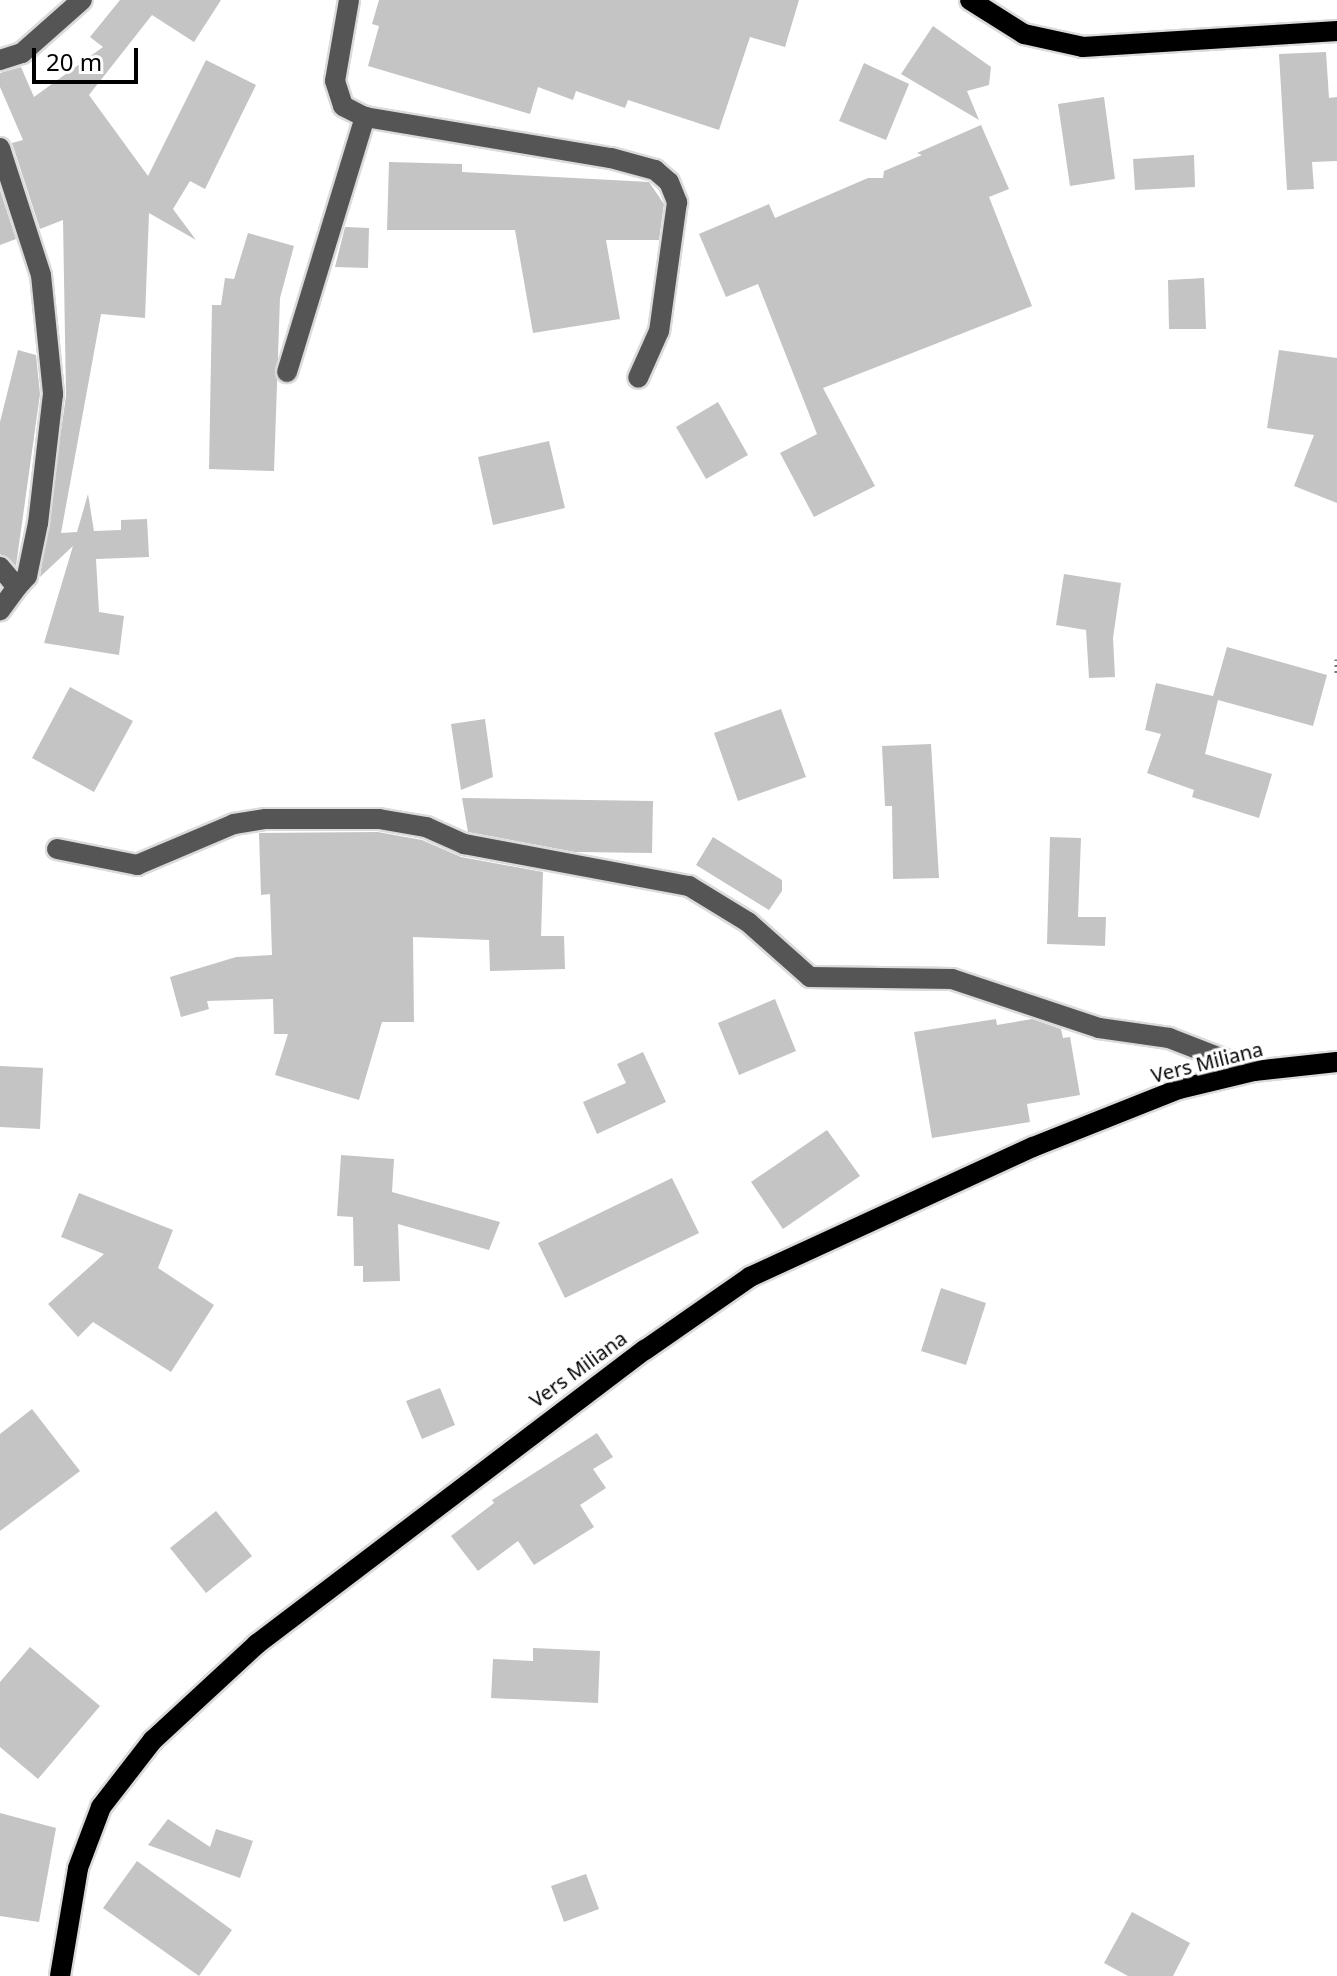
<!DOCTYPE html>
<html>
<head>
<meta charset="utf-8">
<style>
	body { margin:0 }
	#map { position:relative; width:1337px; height:1976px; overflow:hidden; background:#fff; font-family:"Noto Sans",sans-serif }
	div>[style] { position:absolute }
	.building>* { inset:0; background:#c4c4c4 }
	.path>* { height:5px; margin-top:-2.5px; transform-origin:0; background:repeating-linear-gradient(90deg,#777 0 2px,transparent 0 6px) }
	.roads { filter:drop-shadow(2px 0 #dbdbdb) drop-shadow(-2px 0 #dbdbdb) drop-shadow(0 2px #dbdbdb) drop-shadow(0 -2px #dbdbdb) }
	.minor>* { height:20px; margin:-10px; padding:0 10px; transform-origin:10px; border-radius:10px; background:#555 }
	.major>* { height:20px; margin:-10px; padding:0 10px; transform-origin:10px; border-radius:10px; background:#000 }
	span { translate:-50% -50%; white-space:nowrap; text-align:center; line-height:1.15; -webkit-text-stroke:7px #fff; paint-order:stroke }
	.street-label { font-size:20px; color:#000 }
	.scale { position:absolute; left:32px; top:48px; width:106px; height:36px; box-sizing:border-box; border:4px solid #000; border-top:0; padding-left:10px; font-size:24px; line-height:28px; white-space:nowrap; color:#000; -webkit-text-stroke:6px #fff; paint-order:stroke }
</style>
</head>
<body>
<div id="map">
	<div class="building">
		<div style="clip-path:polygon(120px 0,221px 0,194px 42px,152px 15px,89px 95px,148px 176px,206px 60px,256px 85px,205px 189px,190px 181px,173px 209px,196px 240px,149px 213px,145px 318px,101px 314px,61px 533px,77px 532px,88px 494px,94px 531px,121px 530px,121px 520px,147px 519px,149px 557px,96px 559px,99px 612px,124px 616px,119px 655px,44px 643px,73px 546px,40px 577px,66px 396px,63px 220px,40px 229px,12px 143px,23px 140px,0 87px,0 73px,21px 67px,34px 97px,103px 47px,90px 37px)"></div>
		<div style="clip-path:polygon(379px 0,799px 0,785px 47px,750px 37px,719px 130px,628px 100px,625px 108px,576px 91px,573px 100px,538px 87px,530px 114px,368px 66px,379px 26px,372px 24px)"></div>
		<div style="clip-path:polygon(933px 26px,991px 67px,989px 85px,967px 91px,979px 120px,901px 74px)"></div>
		<div style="clip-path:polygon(1326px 52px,1329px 98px,1337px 97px,1337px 161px,1312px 162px,1314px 189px,1287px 190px,1279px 54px)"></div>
		<div style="clip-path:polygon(864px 63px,909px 84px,886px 140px,839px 121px)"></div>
		<div style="clip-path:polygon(1104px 97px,1115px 179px,1070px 186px,1058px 104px)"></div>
		<div style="clip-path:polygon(981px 125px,1009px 189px,989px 197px,1032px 306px,823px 388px,875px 486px,814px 517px,780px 453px,817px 434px,758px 284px,726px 297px,699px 234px,769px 204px,775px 218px,868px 178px,883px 178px,884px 171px,922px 155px,917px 153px)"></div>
		<div style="clip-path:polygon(1194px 155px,1195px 187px,1135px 190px,1133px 159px)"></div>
		<div style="clip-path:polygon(389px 162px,462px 164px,462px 172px,649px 182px,664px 204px,659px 240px,606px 240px,620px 319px,533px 333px,515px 230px,387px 230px)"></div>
		<div style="clip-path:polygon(0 190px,16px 239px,0 245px)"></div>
		<div style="clip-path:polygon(345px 227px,369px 228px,368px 268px,335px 267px)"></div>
		<div style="clip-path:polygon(248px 233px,294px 246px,280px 298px,274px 471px,209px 469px,212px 305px,221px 305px,225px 278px,234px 279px)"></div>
		<div style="clip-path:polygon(1204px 278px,1206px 329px,1169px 329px,1168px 280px)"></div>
		<div style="clip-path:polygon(18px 350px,36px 355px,40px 394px,16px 566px,0 554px,0 422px)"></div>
		<div style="clip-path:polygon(1279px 350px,1337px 358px,1337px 503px,1294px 486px,1314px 435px,1267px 428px)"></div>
		<div style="clip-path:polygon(718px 402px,748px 455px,706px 479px,676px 427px)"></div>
		<div style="clip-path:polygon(549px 441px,565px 508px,493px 525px,478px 457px)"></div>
		<div style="clip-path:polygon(1064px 574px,1121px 583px,1113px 638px,1115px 677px,1089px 678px,1086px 630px,1056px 625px)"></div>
		<div style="clip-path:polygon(1227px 647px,1327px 675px,1313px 726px,1218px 700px,1205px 754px,1272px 774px,1259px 818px,1192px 797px,1194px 790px,1147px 773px,1161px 734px,1145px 730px,1156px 683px,1213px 696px)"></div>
		<div style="clip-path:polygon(70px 687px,133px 721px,94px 792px,32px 758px)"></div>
		<div style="clip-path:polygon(781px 709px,806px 777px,738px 801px,714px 733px)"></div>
		<div style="clip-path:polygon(485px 719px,493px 777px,461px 790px,451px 724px)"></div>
		<div style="clip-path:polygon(931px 744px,939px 878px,893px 879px,892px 806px,885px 806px,882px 746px)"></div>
		<div style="clip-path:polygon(462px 798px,653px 801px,652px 853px,575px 852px,468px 832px)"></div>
		<div style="clip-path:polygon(378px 832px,422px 840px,461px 857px,543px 872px,541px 936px,564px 936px,565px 969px,490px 971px,489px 940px,413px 937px,414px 1022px,382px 1022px,359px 1100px,275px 1075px,288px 1034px,274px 1034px,273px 999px,207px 1001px,209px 1009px,181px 1017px,170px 977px,236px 957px,272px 955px,270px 894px,261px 895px,259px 833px)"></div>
		<div style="clip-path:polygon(713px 837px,782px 880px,782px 891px,769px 910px,696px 865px)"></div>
		<div style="clip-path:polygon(1050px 837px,1081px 838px,1078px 917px,1106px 917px,1105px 946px,1047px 944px)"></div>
		<div style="clip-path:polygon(775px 999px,796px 1051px,739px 1075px,718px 1023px)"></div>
		<div style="clip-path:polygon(996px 1019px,997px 1025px,1032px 1019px,1061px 1029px,1063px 1038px,1070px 1037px,1080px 1095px,1027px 1104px,1030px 1122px,932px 1138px,914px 1032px)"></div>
		<div style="clip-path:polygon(643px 1052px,666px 1102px,597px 1134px,583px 1102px,626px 1083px,617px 1064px)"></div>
		<div style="clip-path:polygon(0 1066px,43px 1068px,40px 1129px,0 1127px)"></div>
		<div style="clip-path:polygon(827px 1130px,860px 1176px,783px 1229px,751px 1182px)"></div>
		<div style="clip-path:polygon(341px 1155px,394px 1159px,392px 1192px,500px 1222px,489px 1250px,398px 1224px,400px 1281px,363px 1282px,363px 1266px,354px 1266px,353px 1217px,337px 1216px)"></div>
		<div style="clip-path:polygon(672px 1178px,699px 1233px,565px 1298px,538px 1243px)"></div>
		<div style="clip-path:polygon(79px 1193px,173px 1230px,158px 1268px,214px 1305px,171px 1372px,93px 1322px,78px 1337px,48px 1304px,104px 1254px,61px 1237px)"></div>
		<div style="clip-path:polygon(941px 1288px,986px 1303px,966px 1365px,921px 1351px)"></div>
		<div style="clip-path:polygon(440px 1388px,455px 1425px,422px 1439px,406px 1401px)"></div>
		<div style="clip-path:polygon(32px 1409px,80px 1471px,0 1531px,0 1434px)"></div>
		<div style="clip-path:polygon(597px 1433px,613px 1457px,593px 1469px,606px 1488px,580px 1505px,594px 1527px,534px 1565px,518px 1541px,478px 1571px,451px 1536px,494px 1503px,492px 1500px)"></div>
		<div style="clip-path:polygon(216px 1511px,252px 1556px,206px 1593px,170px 1548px)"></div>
		<div style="clip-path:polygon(30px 1647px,100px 1706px,38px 1779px,0 1747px,0 1682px)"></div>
		<div style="clip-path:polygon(533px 1648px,600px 1651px,598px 1703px,491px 1698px,493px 1659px,533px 1661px)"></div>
		<div style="clip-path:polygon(0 1813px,56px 1828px,39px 1922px,0 1916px)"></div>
		<div style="clip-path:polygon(168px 1819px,210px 1847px,216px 1829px,253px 1841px,240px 1878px,148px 1845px)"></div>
		<div style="clip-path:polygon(137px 1861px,232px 1930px,199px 1976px,103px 1908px)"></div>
		<div style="clip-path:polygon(586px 1874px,599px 1909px,564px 1922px,551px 1886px)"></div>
		<div style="clip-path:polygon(1132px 1912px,1190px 1943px,1173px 1976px,1128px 1976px,1104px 1963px)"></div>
	</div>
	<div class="path">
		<div style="left:1337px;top:659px;width:14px;rotate:90deg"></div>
	</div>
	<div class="roads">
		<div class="minor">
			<div style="left:349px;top:0;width:82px;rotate:99.8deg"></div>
			<div style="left:335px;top:81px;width:26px;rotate:72deg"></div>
			<div style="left:343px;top:106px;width:25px;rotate:27deg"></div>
			<div style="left:365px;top:117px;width:249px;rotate:9.5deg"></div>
			<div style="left:611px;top:158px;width:46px;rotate:15.3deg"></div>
			<div style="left:655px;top:170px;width:18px;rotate:41deg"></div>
			<div style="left:669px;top:182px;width:22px;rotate:68deg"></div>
			<div style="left:677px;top:202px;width:130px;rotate:97.9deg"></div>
			<div style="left:659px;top:331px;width:51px;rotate:114.1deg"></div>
			<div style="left:0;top:60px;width:23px;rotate:-18deg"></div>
			<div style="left:22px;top:53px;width:80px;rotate:-41.5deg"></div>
			<div style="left:0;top:148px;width:133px;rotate:72.1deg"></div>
			<div style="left:41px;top:275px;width:120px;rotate:84.2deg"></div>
			<div style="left:53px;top:394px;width:130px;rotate:96.6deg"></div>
			<div style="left:38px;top:523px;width:54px;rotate:101.7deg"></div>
			<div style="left:27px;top:576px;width:15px;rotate:132deg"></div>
			<div style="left:287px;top:372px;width:267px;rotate:-73deg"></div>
			<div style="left:0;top:567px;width:26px;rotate:50deg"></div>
			<div style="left:17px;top:587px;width:29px;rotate:126deg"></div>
			<div style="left:57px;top:849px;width:82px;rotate:11.3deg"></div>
			<div style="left:137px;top:865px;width:105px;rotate:-22.9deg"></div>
			<div style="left:234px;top:824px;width:32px;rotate:-9deg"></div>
			<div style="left:266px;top:819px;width:113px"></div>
			<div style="left:379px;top:819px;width:48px;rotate:9.7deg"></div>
			<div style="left:426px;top:827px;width:42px;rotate:24.1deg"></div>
			<div style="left:464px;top:844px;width:229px;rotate:10.6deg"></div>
			<div style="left:689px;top:886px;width:69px;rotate:31.4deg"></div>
			<div style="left:748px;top:922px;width:83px;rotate:41.6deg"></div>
			<div style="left:810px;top:977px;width:142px;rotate:0.8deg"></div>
			<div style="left:952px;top:979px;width:155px;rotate:18.4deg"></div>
			<div style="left:1099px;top:1028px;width:71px;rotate:8.1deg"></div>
			<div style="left:1169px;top:1038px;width:91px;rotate:21.2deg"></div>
		</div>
		<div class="major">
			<div style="left:970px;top:0;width:64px;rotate:32.2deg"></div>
			<div style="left:1024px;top:34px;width:60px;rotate:12.4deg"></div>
			<div style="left:1083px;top:47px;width:255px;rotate:-3.6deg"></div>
			<div style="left:60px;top:1976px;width:109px;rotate:-80.5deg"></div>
			<div style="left:78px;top:1868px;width:65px;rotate:-69.3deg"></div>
			<div style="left:101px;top:1807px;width:85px;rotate:-52.2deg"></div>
			<div style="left:153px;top:1740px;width:142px;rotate:-42.7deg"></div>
			<div style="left:257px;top:1644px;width:487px;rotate:-37.2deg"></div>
			<div style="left:645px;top:1350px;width:128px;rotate:-34.8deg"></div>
			<div style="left:750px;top:1277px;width:311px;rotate:-24.7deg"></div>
			<div style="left:1033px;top:1147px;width:157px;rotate:-21.7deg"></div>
			<div style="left:1179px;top:1089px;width:77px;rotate:-13.5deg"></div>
			<div style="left:1254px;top:1071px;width:83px;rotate:-6.2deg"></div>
		</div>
	</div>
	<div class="street-label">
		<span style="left:1207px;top:1062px;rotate:-14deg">Vers Miliana</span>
		<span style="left:578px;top:1369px;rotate:-36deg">Vers Miliana</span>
	</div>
	<div class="scale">20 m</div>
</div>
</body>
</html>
